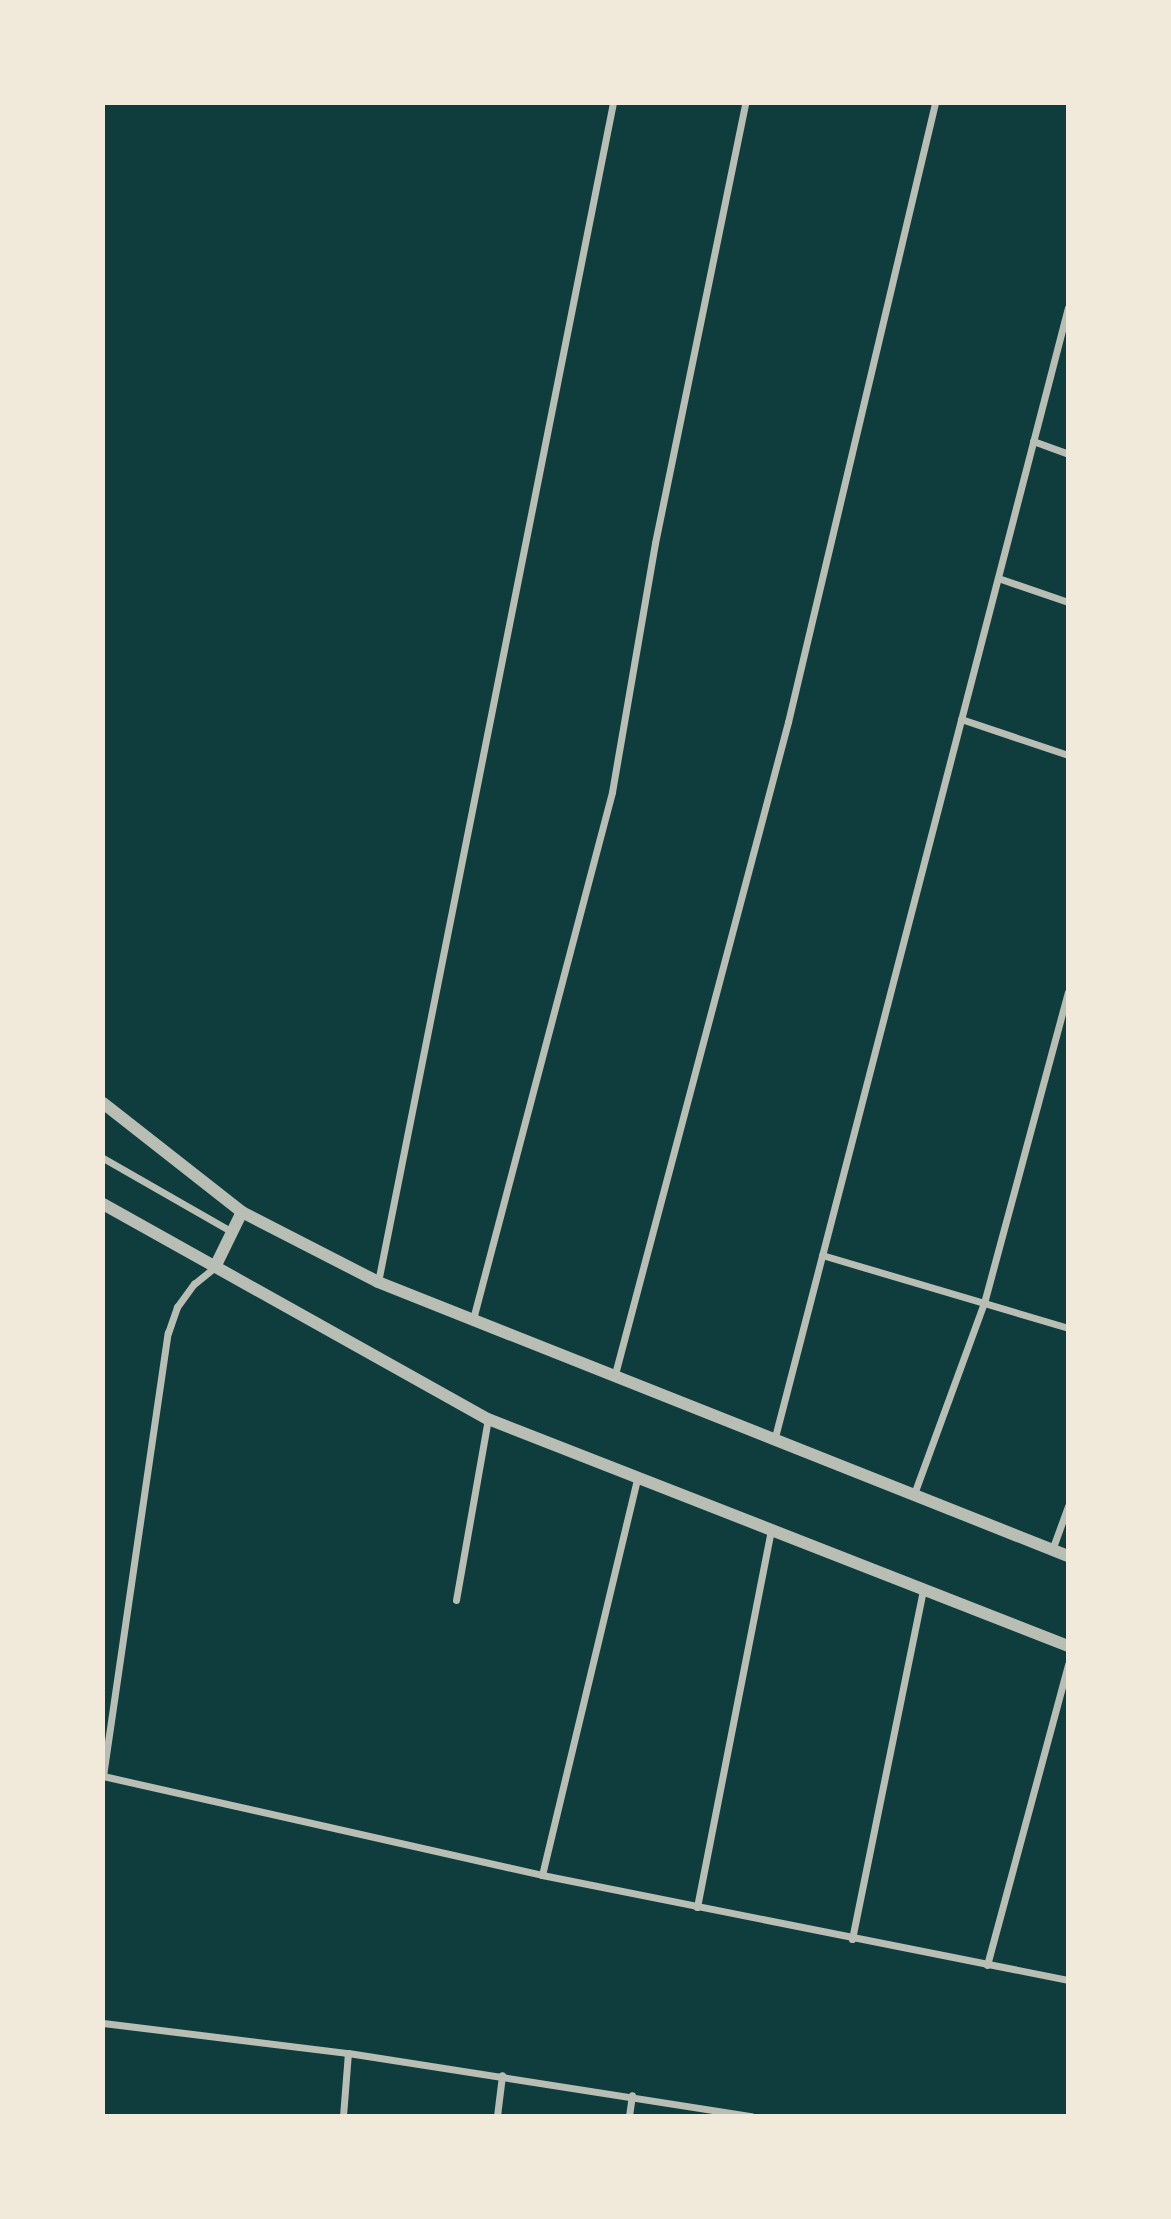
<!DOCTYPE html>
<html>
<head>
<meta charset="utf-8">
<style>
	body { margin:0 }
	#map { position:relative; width:1171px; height:2219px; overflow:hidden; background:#0f3d3e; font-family:"PT Sans",sans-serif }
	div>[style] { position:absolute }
	.minor>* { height:7px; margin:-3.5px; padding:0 3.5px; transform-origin:3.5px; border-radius:3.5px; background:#b8beb3 }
	.tertiary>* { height:12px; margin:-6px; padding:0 6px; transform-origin:6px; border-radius:6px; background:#b8beb3 }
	span { translate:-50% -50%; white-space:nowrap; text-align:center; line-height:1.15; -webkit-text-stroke:6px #f1e9da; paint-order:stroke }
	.frame { position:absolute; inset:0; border:105px solid #f1e9da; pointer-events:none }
</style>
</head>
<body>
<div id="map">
	<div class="minor">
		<div style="left:1033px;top:441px;width:37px;rotate:20deg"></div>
		<div style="left:998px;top:578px;width:74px;rotate:18.9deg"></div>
		<div style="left:961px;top:719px;width:113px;rotate:18.6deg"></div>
		<div style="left:103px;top:1158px;width:149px;rotate:29.8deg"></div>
		<div style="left:822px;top:1255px;width:257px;rotate:16.5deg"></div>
		<div style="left:378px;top:1282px;width:1202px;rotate:-78.73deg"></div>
		<div style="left:473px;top:1319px;width:545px;rotate:-75.22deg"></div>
		<div style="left:612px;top:792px;width:253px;rotate:-80.2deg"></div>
		<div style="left:655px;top:543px;width:449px;rotate:-78.4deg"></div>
		<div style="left:615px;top:1374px;width:675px;rotate:-75.14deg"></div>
		<div style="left:788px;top:722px;width:636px;rotate:-76.64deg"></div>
		<div style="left:775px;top:1437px;width:1167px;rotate:-75.46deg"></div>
		<div style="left:914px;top:1494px;width:203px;rotate:-69.9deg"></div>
		<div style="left:984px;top:1303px;width:322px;rotate:-74.9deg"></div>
		<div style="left:1052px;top:1550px;width:47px;rotate:-70deg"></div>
		<div style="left:456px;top:1600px;width:184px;rotate:-80deg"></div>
		<div style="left:103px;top:1776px;width:450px;rotate:12.7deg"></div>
		<div style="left:542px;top:1875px;width:536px;rotate:11.29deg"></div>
		<div style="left:103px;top:1776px;width:448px;rotate:-81.7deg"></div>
		<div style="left:168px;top:1333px;width:28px;rotate:-71deg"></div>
		<div style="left:177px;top:1307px;width:29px;rotate:-54deg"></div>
		<div style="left:194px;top:1284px;width:27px;rotate:-39deg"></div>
		<div style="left:542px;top:1875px;width:408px;rotate:-76.5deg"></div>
		<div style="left:697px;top:1907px;width:384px;rotate:-78.9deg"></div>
		<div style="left:852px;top:1939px;width:356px;rotate:-78.5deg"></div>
		<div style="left:987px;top:1965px;width:312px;rotate:-74.9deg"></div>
		<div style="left:103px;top:2023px;width:247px;rotate:7deg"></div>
		<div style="left:348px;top:2053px;width:408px;rotate:8.9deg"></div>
		<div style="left:343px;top:2116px;width:63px;rotate:-85.5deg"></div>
		<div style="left:497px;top:2116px;width:41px;rotate:-83deg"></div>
		<div style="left:629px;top:2116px;width:21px;rotate:-82deg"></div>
	</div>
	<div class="tertiary">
		<div style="left:103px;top:1103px;width:177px;rotate:38.1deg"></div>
		<div style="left:242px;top:1212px;width:153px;rotate:27.2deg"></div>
		<div style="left:378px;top:1282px;width:742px;rotate:21.66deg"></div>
		<div style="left:103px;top:1204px;width:441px;rotate:29.2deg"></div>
		<div style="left:488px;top:1419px;width:623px;rotate:21.37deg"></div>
		<div style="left:215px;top:1267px;width:61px;rotate:-63.9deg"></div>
	</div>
	<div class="frame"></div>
</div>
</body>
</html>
